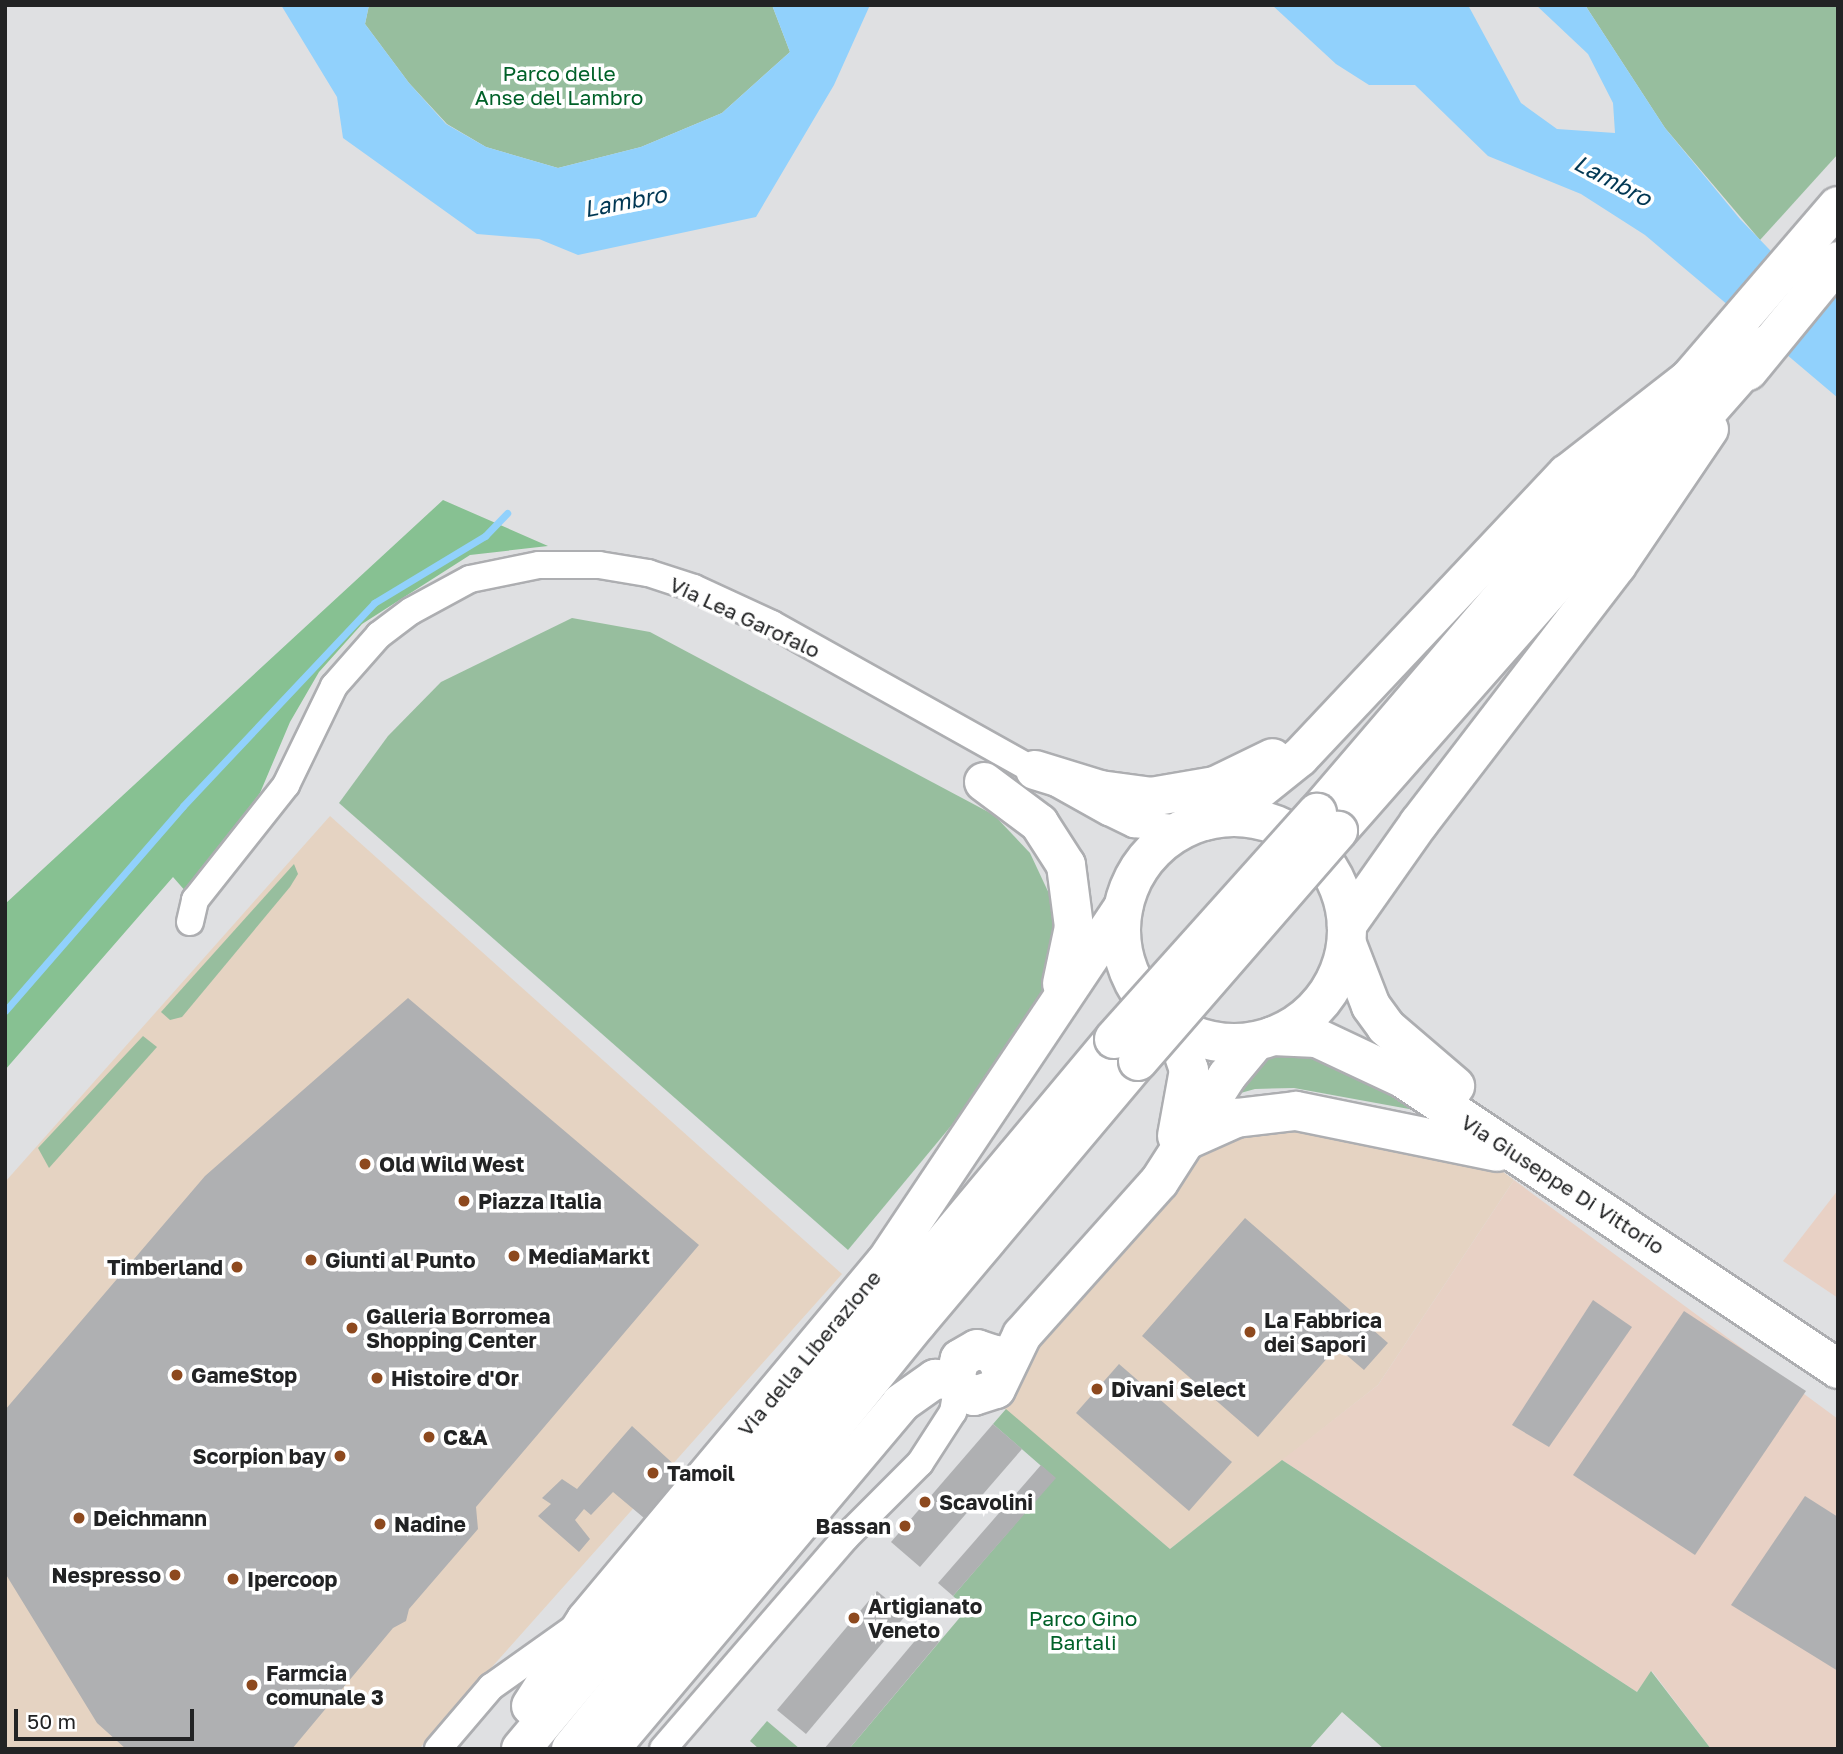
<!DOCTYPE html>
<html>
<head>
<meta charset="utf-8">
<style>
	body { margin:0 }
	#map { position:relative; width:1843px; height:1754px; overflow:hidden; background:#dfe0e2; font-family:"Golos Text",sans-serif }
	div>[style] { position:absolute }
	.commercial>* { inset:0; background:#e5d3c2 }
	.industrial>* { inset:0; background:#e8d1c5 }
	.green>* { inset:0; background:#97be9e }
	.forest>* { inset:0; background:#87c192 }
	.water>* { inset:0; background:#91d1fc }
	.stream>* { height:7px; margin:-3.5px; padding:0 3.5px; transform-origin:3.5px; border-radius:3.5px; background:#91d1fc }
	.building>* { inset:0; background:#afb0b2 }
	.roads { filter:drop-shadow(2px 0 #adaeb1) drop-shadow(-2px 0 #adaeb1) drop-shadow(0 2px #adaeb1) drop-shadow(0 -2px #adaeb1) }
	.street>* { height:26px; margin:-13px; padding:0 13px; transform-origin:13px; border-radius:13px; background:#fff }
	.secondary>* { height:38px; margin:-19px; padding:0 19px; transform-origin:19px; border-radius:19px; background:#fff }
	.secondary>.ring { margin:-19px; padding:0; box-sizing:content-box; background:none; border:38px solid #fff; border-radius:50% }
	.primary>* { height:38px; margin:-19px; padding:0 19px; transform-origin:19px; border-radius:19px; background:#fff }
	.highway>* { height:38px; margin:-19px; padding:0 19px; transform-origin:19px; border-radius:19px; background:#fff }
	.bridges { filter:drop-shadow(2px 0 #adaeb1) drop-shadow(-2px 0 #adaeb1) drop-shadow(0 2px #adaeb1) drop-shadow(0 -2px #adaeb1) }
	.highway-bridge>* { height:38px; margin:-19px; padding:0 19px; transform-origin:19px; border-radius:19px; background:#fff }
	.dots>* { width:19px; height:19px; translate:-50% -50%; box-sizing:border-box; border:4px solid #fff; border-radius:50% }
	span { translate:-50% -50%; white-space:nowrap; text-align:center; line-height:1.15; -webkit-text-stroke:7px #fff; paint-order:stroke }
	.park-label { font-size:21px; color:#016129 }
	.street-label { font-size:21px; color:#222324 }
	.poi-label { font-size:21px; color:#222324; font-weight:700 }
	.left { translate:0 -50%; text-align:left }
	.right { translate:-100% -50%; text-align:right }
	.water-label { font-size:23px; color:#013753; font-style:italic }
	.frame { position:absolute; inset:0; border:7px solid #222324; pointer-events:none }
	.scale { position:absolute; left:14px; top:1709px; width:180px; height:32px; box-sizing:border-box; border:4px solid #222324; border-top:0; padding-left:9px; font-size:21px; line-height:24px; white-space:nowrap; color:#222324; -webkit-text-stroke:5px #fff; paint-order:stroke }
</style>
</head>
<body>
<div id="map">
	<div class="commercial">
		<div style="clip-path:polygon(330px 816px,842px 1274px,419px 1749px,5px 1749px,5px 1182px)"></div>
		<div style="clip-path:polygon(1258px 1124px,1471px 1148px,1514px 1180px,1378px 1385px,1170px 1549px,993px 1399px,1169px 1180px,1210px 1149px)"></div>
	</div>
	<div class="industrial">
		<div style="clip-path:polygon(1514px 1180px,1838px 1419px,1838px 1749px,1711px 1749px,1652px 1671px,1637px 1692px,1282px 1460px,1378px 1385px)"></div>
		<div style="clip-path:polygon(1838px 1190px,1838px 1298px,1783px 1261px)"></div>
	</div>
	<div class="green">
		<div style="clip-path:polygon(369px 5px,772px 5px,790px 52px,722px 113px,641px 147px,558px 168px,486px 147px,447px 124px,409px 83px,365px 24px)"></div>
		<div style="clip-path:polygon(1585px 5px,1838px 5px,1838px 154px,1760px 240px,1665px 128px)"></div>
		<div style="clip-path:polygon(572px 618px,650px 632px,994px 815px,1030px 853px,1052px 900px,1055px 968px,1039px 1020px,848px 1250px,339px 803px,388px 736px,441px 682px)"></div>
		<div style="clip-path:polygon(294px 864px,298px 874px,290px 887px,182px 1017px,170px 1020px,161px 1012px)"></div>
		<div style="clip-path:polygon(143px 1036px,157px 1047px,49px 1168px,38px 1148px)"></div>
		<div style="clip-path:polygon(1271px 1051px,1299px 1051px,1355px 1068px,1420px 1111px,1294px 1088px,1255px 1089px,1226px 1097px)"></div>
		<div style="clip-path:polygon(1006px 1409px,1170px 1549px,1282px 1460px,1637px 1692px,1651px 1671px,1711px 1749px,1384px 1749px,1342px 1712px,1309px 1749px,849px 1749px,967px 1609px,953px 1596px,1055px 1478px,993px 1424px)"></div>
		<div style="clip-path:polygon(767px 1721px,800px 1749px,759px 1749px,750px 1741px)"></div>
	</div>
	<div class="forest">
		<div style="clip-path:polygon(443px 500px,548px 546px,470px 555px,362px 624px,319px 672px,290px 722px,260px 793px,187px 893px,173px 877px,5px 1070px,5px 904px)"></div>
	</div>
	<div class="water">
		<div style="clip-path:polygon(281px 5px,369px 5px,365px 24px,409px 83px,446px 124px,486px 147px,558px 168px,641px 147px,722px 113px,790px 52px,772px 5px,870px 5px,834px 85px,756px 217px,578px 255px,539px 239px,477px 234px,343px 138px,337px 97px)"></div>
		<div style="clip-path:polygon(1272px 5px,1468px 5px,1521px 103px,1557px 129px,1615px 133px,1613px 103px,1588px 54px,1536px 5px,1585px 5px,1665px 128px,1740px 219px,1794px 275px,1838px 281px,1838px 398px,1645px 235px,1581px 194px,1488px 156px,1415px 85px,1369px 85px,1336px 64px)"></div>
	</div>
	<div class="stream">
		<div style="left:5px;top:1011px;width:271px;rotate:-49deg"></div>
		<div style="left:183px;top:806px;width:279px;rotate:-46.7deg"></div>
		<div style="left:374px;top:603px;width:130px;rotate:-31.1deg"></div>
		<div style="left:485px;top:536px;width:32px;rotate:-46deg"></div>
	</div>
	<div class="building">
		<div style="clip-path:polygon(408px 998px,699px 1245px,476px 1507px,478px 1529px,409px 1609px,406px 1621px,393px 1628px,292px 1749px,126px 1749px,97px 1723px,5px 1573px,5px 1410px,205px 1176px)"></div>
		<div style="clip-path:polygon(1245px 1218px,1388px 1343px,1364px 1370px,1337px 1347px,1258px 1437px,1142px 1336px)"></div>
		<div style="clip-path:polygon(1593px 1300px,1632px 1327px,1549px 1447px,1512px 1425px)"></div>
		<div style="clip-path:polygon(1684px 1311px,1806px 1391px,1695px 1555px,1573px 1475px)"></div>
		<div style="clip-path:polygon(1119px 1364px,1232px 1462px,1189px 1511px,1076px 1413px)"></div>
		<div style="clip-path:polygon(993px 1424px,1022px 1449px,920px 1567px,891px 1542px)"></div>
		<div style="clip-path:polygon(632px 1426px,691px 1480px,650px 1523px,613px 1492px,591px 1515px,584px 1509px,575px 1520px,590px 1539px,579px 1552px,538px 1516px,551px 1504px,542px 1498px,562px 1479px,577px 1489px)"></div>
		<div style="clip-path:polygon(1041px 1465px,1056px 1478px,953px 1596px,938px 1583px)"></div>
		<div style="clip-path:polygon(1805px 1496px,1838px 1517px,1838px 1671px,1731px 1605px)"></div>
		<div style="clip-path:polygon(877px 1591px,906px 1615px,806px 1734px,777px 1710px)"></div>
		<div style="clip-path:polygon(924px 1630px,939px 1642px,849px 1749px,824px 1749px)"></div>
	</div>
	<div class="roads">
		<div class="street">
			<div style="left:190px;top:922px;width:23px;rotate:-77deg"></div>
			<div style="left:195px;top:900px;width:147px;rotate:-51.6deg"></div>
			<div style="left:286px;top:785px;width:110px;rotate:-64.1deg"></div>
			<div style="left:334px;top:686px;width:68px;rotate:-48.6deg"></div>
			<div style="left:379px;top:635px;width:40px;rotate:-37deg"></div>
			<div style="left:411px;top:611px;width:67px;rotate:-28.5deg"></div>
			<div style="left:470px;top:579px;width:70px;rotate:-11.5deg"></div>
			<div style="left:539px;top:565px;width:60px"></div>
			<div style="left:599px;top:565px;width:50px;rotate:9.3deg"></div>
			<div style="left:648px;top:573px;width:48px;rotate:18.1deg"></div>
			<div style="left:694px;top:588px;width:86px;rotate:24.8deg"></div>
			<div style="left:772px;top:624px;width:386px;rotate:29.2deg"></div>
			<div style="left:1109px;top:812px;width:28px;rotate:26deg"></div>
			<div style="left:1134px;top:824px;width:49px;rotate:5.8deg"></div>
			<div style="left:438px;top:1749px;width:82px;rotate:-49.5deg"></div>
			<div style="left:491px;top:1687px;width:100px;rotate:-35.3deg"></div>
			<div style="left:663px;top:1749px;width:279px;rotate:-49.2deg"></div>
			<div style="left:845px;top:1538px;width:106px;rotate:-45deg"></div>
			<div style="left:920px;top:1463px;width:61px;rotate:-57.1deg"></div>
			<div style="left:953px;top:1412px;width:28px;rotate:-80deg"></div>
		</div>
		<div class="secondary">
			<div style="left:984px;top:782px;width:69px;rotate:36.7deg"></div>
			<div style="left:1039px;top:823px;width:50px;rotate:57.3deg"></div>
			<div style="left:1066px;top:865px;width:63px;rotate:82.6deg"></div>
			<div style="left:1074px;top:927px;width:58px;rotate:101.9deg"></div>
			<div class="ring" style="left:1121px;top:817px;width:188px;height:188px"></div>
			<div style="left:1347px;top:944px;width:66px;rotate:68.8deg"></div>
			<div style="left:1371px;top:1006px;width:26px;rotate:54deg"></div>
			<div style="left:1386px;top:1027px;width:91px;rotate:40.5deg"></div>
			<div style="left:1174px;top:1026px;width:46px;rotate:71.2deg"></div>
			<div style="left:1189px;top:1070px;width:67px;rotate:100.3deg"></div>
			<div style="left:1273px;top:1036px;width:44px;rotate:2.6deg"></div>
			<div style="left:1317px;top:1038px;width:96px;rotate:25.2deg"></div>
			<div style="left:1404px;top:1079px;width:522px;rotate:33.75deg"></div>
			<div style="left:1187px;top:1140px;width:54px;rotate:-24.2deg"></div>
			<div style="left:1236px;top:1118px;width:60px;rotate:-6.7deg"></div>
			<div style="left:1296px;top:1111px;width:205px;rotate:11.5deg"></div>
			<div style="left:1003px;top:1373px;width:20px;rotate:-114deg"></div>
			<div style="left:995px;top:1355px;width:19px;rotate:-162deg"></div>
			<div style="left:977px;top:1349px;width:20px;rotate:150deg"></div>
			<div style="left:960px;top:1359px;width:20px;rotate:105deg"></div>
			<div style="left:955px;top:1378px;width:12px;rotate:59deg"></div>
			<div style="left:961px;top:1388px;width:15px;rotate:32deg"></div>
			<div style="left:974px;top:1396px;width:23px;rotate:-18deg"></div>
			<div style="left:996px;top:1389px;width:60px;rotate:-64.3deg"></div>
			<div style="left:1022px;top:1335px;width:205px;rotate:-48.2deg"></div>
			<div style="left:1159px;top:1182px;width:126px;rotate:-57.3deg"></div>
			<div style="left:1227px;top:1076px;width:45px;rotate:-50.4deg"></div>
			<div style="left:586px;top:1620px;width:466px;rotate:-50.1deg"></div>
			<div style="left:885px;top:1263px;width:428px;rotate:-56.2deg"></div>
		</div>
		<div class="primary">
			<div style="left:1748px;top:371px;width:142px;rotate:-50.7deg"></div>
			<div style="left:1035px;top:770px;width:68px;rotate:17.1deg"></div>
			<div style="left:1100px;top:790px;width:51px;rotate:7.8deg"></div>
			<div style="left:1151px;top:797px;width:65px;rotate:-9.8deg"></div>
			<div style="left:1215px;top:786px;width:64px;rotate:-25.8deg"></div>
			<div style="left:1204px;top:821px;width:38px;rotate:-23deg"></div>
			<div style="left:1239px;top:806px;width:78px;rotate:-38.8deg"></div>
			<div style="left:1300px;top:757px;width:389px;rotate:-46.7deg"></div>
			<div style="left:1567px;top:474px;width:155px;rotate:-37.9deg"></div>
			<div style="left:1689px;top:379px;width:228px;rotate:-49.3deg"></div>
			<div style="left:1347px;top:925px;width:125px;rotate:-54.8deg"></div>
			<div style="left:1419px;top:823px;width:325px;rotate:-52.5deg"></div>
			<div style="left:1617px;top:565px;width:164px;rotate:-55.9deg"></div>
		</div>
		<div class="highway">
			<div style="left:1317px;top:813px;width:572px;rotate:-49.4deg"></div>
			<div style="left:1338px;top:831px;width:648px;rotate:-48.63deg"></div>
			<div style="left:531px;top:1706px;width:102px;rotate:-57.4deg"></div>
			<div style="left:521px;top:1749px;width:925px;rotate:-50.13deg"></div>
			<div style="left:571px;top:1749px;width:549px;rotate:-50.92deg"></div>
			<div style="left:917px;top:1323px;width:343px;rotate:-49.9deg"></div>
			<div style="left:610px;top:1749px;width:452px;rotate:-49.9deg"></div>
			<div style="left:901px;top:1403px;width:42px;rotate:-35.2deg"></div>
			<div style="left:935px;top:1379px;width:22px;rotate:5deg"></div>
		</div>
	</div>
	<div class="bridges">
		<div class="highway-bridge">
			<div style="left:1114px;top:1039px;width:304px;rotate:-48.1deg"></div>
			<div style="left:1138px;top:1061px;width:305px;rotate:-49deg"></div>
		</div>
	</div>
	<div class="dots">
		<div style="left:365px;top:1164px;background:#8d491e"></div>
		<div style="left:464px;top:1201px;background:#8d491e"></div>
		<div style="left:514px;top:1256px;background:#8d491e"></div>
		<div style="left:311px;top:1260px;background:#8d491e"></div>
		<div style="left:237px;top:1267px;background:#8d491e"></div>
		<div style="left:352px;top:1328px;background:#8d491e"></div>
		<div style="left:1250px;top:1332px;background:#8d491e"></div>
		<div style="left:177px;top:1375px;background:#8d491e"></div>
		<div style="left:377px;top:1378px;background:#8d491e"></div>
		<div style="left:1097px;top:1389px;background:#8d491e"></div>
		<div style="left:429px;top:1437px;background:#8d491e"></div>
		<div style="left:340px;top:1456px;background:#8d491e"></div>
		<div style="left:653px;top:1473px;background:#8d491e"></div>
		<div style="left:925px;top:1502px;background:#8d491e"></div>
		<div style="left:79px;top:1518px;background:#8d491e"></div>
		<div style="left:380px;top:1524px;background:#8d491e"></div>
		<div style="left:905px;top:1526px;background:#8d491e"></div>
		<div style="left:175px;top:1575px;background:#8d491e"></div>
		<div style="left:233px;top:1579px;background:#8d491e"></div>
		<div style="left:854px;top:1618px;background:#8d491e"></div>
		<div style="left:252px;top:1685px;background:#8d491e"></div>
	</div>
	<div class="park-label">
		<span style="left:559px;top:85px">Parco delle<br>Anse del Lambro</span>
		<span style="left:1083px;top:1630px">Parco Gino<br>Bartali</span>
	</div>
	<div class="street-label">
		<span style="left:745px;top:617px;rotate:25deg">Via Lea Garofalo</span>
		<span style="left:1563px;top:1184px;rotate:33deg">Via Giuseppe Di Vittorio</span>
		<span style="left:809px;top:1353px;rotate:-50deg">Via della Liberazione</span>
	</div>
	<div class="poi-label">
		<span class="left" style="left:379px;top:1164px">Old Wild West</span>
		<span class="left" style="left:478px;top:1201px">Piazza Italia</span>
		<span class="left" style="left:528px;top:1256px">MediaMarkt</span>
		<span class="left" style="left:325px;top:1260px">Giunti al Punto</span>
		<span class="right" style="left:223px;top:1267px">Timberland</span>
		<span class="left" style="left:366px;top:1328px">Galleria Borromea<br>Shopping Center</span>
		<span class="left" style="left:1264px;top:1332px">La Fabbrica<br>dei Sapori</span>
		<span class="left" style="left:191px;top:1375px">GameStop</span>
		<span class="left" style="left:391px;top:1378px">Histoire d'Or</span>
		<span class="left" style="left:1111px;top:1389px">Divani Select</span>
		<span class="left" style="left:443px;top:1437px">C&amp;A</span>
		<span class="right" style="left:326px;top:1456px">Scorpion bay</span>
		<span class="left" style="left:667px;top:1473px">Tamoil</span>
		<span class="left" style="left:939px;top:1502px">Scavolini</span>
		<span class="left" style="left:93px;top:1518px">Deichmann</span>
		<span class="left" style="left:394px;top:1524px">Nadine</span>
		<span class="right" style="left:891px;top:1526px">Bassan</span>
		<span class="right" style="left:161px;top:1575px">Nespresso</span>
		<span class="left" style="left:247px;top:1579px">Ipercoop</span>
		<span class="left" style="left:868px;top:1618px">Artigianato<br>Veneto</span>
		<span class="left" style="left:266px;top:1685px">Farmcia<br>comunale 3</span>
	</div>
	<div class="water-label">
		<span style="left:1613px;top:180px;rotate:28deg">Lambro</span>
		<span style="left:625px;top:201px;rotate:-11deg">Lambro</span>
	</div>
	<div class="frame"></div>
	<div class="scale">50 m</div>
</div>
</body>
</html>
